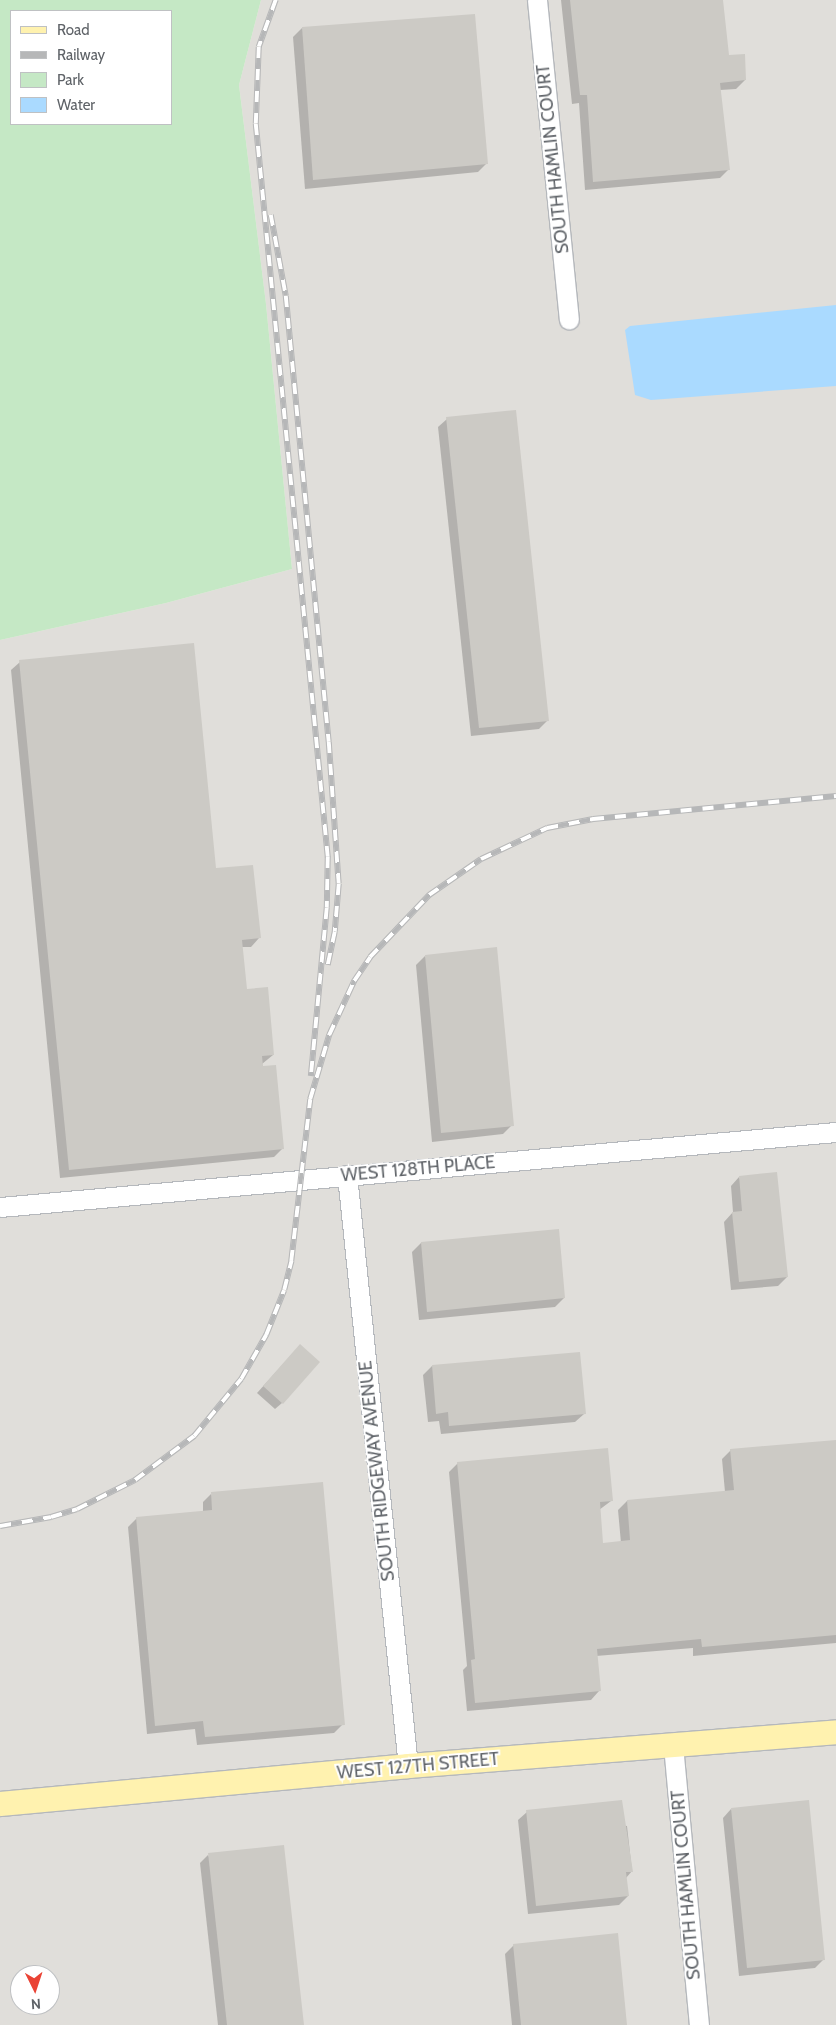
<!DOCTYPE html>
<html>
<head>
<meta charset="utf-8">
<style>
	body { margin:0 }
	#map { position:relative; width:836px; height:2025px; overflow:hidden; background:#f1efe8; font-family:Cabin,sans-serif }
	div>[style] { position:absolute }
	.industrial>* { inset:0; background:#e0deda }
	.green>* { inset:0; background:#c5e8c5 }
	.water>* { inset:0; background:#aadaff }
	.shadow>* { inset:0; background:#0003 }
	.building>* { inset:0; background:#cccac5 }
	.roads { filter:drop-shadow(1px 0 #b5b8bc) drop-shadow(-1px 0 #b5b8bc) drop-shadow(0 1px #b5b8bc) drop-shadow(0 -1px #b5b8bc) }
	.minor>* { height:19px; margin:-9.5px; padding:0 9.5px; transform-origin:9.5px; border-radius:9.5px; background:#fff }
	.major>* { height:24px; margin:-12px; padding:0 12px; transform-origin:12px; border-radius:12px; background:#fff2af }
	.rail>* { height:5.5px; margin-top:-2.75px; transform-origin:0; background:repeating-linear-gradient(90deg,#fff 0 11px,#b6b7b8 0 22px); box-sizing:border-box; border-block:1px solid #b6b7b8 }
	span { translate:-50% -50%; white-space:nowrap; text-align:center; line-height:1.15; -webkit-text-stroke:4px #fff; paint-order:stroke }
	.street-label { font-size:18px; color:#5f6368 }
	.legend { position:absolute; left:10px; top:10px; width:162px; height:115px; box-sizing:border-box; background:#fff; border:1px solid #bfc1c3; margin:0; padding:6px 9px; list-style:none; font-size:15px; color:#5f6368 }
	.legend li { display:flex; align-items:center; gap:10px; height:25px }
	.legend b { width:25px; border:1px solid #bfc1c3 }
	.north { position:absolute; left:10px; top:1965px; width:50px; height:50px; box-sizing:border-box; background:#fff; border:1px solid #bfc1c3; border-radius:50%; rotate:176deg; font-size:14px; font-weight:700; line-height:20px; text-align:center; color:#5f6368 }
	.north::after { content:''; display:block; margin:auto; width:18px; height:22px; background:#ea4335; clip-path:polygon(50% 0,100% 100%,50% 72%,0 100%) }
</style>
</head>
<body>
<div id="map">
	<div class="industrial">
		<div style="clip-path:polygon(evenodd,261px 0,836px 0,836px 2025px,0 2025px,0 640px,166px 603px,292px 569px,266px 304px,239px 85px,261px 0,20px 1975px,50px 1975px,50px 2005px,20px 2005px,20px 1975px)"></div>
	</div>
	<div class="green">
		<div style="clip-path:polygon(evenodd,0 0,261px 0,239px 85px,266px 304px,292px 569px,166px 603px,0 640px,0 0,11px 11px,171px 11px,171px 124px,11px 124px,11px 11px)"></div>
	</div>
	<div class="water">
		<div style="clip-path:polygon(836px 305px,836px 386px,651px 400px,635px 395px,625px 330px,630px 326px)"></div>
	</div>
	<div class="shadow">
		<div style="clip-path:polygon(561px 0,722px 0,728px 56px,745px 80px,736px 89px,720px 90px,728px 170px,720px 178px,585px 190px,579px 103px,572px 104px)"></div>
		<div style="clip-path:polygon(302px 28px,487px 163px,478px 172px,305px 189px,293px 37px)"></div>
		<div style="clip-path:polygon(447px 419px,548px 720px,539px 729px,471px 736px,438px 427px)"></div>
		<div style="clip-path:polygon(20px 662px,214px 870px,259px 938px,251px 947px,241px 947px,245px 990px,273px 1055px,262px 1064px,283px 1148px,274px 1157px,60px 1178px,11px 670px)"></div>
		<div style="clip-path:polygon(425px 956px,512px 1125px,503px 1134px,432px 1142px,416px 965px)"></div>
		<div style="clip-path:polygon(739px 1177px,787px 1277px,778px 1286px,731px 1290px,724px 1222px,733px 1212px,731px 1186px)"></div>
		<div style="clip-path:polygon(557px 1231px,564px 1298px,555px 1307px,419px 1320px,412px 1252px,421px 1243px)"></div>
		<div style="clip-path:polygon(294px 1352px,282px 1403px,275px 1409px,257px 1393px)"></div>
		<div style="clip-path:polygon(432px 1366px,584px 1414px,575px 1422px,441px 1434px,439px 1421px,428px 1422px,423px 1375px)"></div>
		<div style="clip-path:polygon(836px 1441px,836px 1643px,693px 1656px,693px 1648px,596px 1656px,599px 1691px,591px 1700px,467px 1711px,463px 1670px,467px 1666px,449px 1472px,458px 1463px,611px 1501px,599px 1510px,602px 1544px,621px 1543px,618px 1510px,627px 1501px,725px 1492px,722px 1459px,731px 1450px)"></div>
		<div style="clip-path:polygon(211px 1494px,343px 1724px,334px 1733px,197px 1745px,195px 1729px,147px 1734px,128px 1527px,137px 1518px,203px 1512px,203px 1502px)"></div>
		<div style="clip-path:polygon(731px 1809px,824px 1959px,815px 1968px,739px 1976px,723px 1818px)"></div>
		<div style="clip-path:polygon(527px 1812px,627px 1826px,632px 1871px,626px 1878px,628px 1896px,619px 1905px,528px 1914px,518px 1820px)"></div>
		<div style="clip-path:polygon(208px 1855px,302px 2025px,218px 2025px,200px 1863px)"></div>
		<div style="clip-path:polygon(514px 1945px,626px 2025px,512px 2025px,505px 1954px)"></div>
	</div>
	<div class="building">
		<div style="clip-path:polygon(570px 0,723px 0,729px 55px,745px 54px,746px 80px,720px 83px,730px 170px,593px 182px,587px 95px,580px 95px)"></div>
		<div style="clip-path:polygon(475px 14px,488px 164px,313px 180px,302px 27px)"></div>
		<div style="clip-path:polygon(516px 410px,549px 721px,479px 728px,446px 417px)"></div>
		<div style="clip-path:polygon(194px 643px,216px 868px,253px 865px,261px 938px,242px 940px,247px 989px,268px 987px,274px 1055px,262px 1056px,263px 1066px,276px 1065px,284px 1149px,69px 1170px,19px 660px)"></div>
		<div style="clip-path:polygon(497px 947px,514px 1126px,441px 1133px,425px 955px)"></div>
		<div style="clip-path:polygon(777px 1172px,788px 1277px,739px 1282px,732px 1212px,742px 1211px,739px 1176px)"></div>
		<div style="clip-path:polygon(559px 1229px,565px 1298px,427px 1312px,421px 1242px)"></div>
		<div style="clip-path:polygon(300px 1344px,320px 1362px,283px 1404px,263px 1386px)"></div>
		<div style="clip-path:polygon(580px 1352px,586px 1414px,449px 1426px,448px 1412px,436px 1414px,432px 1365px)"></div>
		<div style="clip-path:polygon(836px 1440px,836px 1635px,702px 1647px,701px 1639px,597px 1649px,601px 1691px,475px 1703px,471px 1660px,475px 1659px,457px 1462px,608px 1448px,613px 1501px,600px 1502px,603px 1543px,630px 1540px,627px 1500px,734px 1490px,730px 1449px)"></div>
		<div style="clip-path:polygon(323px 1482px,345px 1725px,205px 1737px,203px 1721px,155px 1726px,136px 1517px,212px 1510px,211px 1492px)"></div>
		<div style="clip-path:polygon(622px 1800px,633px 1872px,626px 1872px,629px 1896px,536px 1906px,526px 1810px)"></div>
		<div style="clip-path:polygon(809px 1800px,825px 1960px,747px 1968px,731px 1808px)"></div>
		<div style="clip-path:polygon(284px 1845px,304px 2025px,227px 2025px,208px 1853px)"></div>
		<div style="clip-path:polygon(618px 1933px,627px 2025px,521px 2025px,513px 1944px)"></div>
	</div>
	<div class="roads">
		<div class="minor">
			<div style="left:537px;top:0;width:321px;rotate:84.3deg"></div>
			<div style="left:347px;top:1175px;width:594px;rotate:84.11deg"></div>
			<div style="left:0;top:1207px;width:839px;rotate:-5.13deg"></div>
			<div style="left:673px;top:1745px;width:281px;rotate:84.7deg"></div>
		</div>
		<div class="major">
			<div style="left:0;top:1804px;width:410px;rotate:-5.3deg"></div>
			<div style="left:408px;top:1766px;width:429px;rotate:-4.5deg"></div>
		</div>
	</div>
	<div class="rail">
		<div style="left:276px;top:0;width:50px;rotate:109.9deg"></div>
		<div style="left:259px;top:47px;width:77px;rotate:92.2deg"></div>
		<div style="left:256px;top:124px;width:737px;rotate:84.39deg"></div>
		<div style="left:328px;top:857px;width:51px;rotate:91.1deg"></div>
		<div style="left:327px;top:908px;width:169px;rotate:95.4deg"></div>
		<div style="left:271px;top:215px;width:82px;rotate:79.5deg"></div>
		<div style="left:286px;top:296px;width:448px;rotate:84.5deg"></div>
		<div style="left:329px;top:742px;width:142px;rotate:86deg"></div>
		<div style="left:339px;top:884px;width:48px;rotate:94.8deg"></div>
		<div style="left:335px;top:932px;width:34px;rotate:102deg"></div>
		<div style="left:0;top:1526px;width:52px;rotate:-10deg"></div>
		<div style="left:51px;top:1517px;width:27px;rotate:-17deg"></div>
		<div style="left:77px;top:1509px;width:65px;rotate:-26.6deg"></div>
		<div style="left:135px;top:1480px;width:74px;rotate:-36.7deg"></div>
		<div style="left:194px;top:1436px;width:74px;rotate:-50.5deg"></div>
		<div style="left:241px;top:1379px;width:51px;rotate:-60.4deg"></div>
		<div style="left:266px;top:1335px;width:48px;rotate:-68.2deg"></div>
		<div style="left:284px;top:1290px;width:30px;rotate:-76deg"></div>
		<div style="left:291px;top:1261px;width:163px;rotate:-83.3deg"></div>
		<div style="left:310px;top:1099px;width:67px;rotate:-73.5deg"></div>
		<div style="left:329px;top:1035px;width:60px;rotate:-65.2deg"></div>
		<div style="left:354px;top:981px;width:29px;rotate:-56deg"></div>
		<div style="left:370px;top:957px;width:86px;rotate:-46.4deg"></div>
		<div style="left:429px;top:895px;width:63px;rotate:-34.7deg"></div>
		<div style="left:481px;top:859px;width:73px;rotate:-25.2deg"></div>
		<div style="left:547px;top:828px;width:47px;rotate:-11.1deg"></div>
		<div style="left:593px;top:819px;width:244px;rotate:-5.4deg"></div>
	</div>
	<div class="street-label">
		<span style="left:553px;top:159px;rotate:-96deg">SOUTH HAMLIN COURT</span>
		<span style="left:418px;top:1169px;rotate:-5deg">WEST 128TH PLACE</span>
		<span style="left:377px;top:1471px;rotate:-96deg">SOUTH RIDGEWAY AVENUE</span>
		<span style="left:418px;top:1766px;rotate:-5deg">WEST 127TH STREET</span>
		<span style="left:686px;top:1885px;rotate:-95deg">SOUTH HAMLIN COURT</span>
	</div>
	<ul class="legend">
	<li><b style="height:6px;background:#fff2af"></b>Road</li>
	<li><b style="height:6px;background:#b6b7b8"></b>Railway</li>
	<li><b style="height:14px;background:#c5e8c5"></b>Park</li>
	<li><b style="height:14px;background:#aadaff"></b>Water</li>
	</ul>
	<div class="north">N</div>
</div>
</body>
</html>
